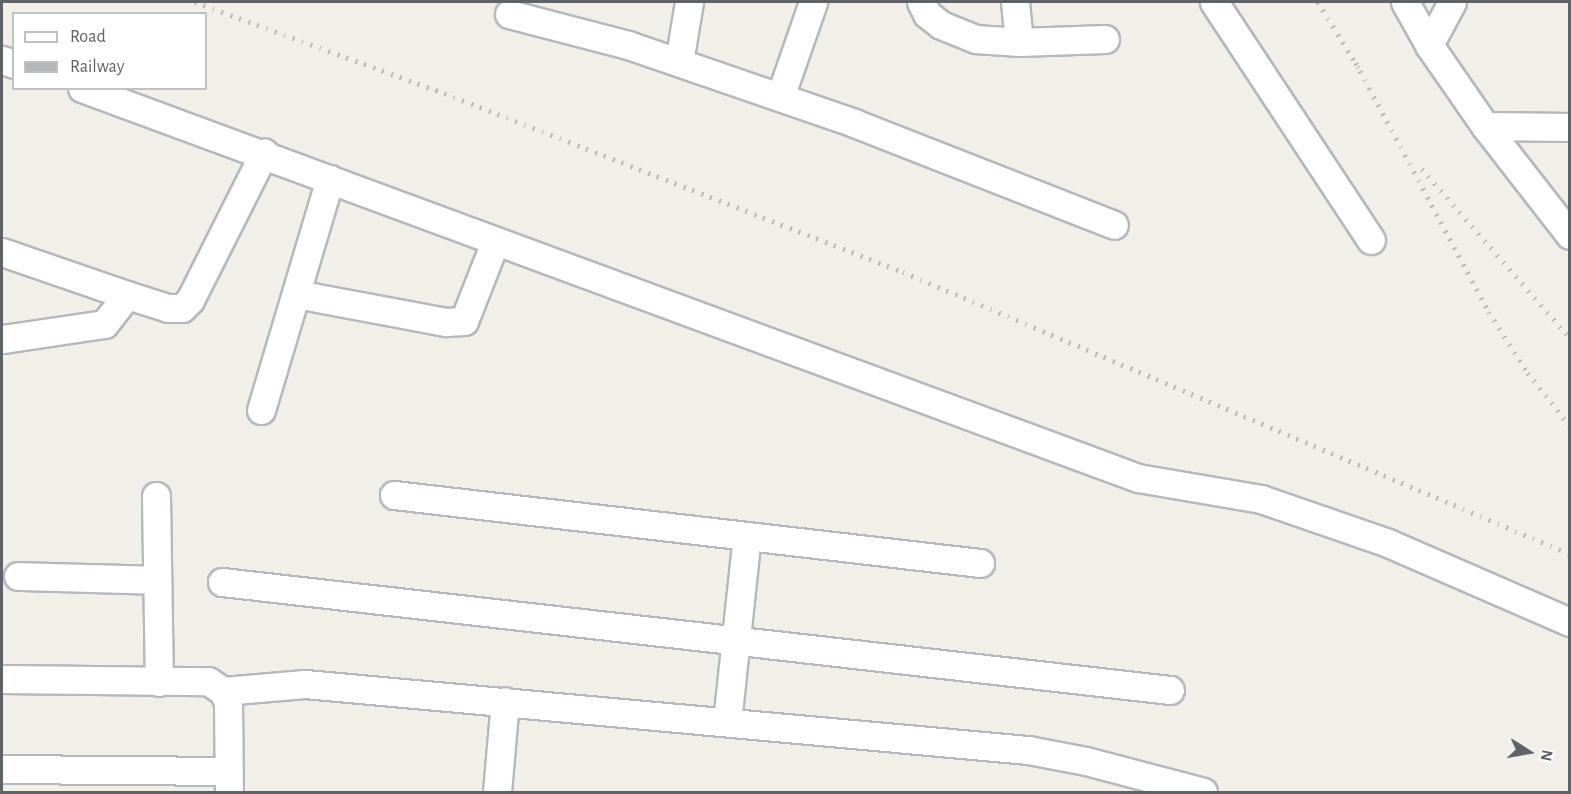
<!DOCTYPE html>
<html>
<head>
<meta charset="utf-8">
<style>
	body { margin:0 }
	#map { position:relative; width:1571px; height:794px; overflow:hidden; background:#f1efe8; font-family:"Alegreya Sans",sans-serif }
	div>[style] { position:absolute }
	.roads { filter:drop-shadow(2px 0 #b5b8bc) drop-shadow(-2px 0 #b5b8bc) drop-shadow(0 2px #b5b8bc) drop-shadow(0 -2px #b5b8bc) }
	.minor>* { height:27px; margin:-13.5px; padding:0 13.5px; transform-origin:13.5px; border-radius:13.5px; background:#fff }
	.rail>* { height:4.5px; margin-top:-2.25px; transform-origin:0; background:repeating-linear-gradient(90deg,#b6b7b8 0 1.5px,transparent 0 9.5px) }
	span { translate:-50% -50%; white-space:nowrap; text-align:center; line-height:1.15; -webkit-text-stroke:6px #fff; paint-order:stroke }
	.frame { position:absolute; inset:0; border:3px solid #5f6368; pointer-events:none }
	.legend { position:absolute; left:12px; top:12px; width:195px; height:78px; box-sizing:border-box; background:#fff; border:2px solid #bfc1c3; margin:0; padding:8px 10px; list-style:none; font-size:18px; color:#5f6368 }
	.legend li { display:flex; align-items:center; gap:12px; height:30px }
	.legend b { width:30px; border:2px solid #bfc1c3 }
	.north { position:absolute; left:1499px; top:722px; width:60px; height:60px; -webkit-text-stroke:4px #fff; paint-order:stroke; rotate:101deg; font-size:16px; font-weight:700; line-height:24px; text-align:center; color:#5f6368 }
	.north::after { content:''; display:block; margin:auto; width:21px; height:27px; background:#5f6368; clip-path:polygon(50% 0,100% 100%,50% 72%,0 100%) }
</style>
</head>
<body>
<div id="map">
	<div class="roads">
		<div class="minor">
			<div style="left:921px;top:2px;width:13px;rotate:63deg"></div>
			<div style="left:927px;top:14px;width:18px;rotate:38deg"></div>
			<div style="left:941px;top:25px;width:38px;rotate:22deg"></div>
			<div style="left:976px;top:39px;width:43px;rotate:4deg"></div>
			<div style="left:1019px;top:42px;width:86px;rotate:-2deg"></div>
			<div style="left:1015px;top:2px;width:40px;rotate:84.3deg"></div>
			<div style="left:1214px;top:2px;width:285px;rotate:56.6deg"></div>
			<div style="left:1405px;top:2px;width:49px;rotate:60.8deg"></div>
			<div style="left:1429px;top:45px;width:98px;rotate:55.3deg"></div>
			<div style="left:1485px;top:126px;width:138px;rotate:52.1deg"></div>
			<div style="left:509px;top:14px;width:123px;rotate:14.6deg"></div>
			<div style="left:628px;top:45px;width:239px;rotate:19deg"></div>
			<div style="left:854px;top:123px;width:279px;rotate:21.4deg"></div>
			<div style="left:1429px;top:45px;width:49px;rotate:-61.9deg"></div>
			<div style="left:2px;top:60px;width:13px;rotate:18deg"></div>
			<div style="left:679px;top:62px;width:61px;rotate:-80.5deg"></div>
			<div style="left:82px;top:88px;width:1126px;rotate:20.27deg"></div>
			<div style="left:1138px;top:478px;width:125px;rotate:9.7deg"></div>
			<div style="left:1261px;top:499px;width:134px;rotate:19.1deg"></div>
			<div style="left:1388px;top:543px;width:198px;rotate:23.5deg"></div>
			<div style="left:780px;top:97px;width:101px;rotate:-70.8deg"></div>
			<div style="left:1485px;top:126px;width:85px;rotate:0.7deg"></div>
			<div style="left:2px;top:252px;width:132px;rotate:19deg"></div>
			<div style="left:127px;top:295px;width:37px;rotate:128deg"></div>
			<div style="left:104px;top:324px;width:103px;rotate:171.6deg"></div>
			<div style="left:296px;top:294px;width:153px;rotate:10.6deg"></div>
			<div style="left:446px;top:322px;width:18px;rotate:-3deg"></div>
			<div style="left:464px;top:321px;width:85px;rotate:-68.6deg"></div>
			<div style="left:127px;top:295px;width:43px;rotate:17.6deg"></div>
			<div style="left:168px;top:308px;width:14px"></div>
			<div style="left:182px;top:308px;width:11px;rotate:-45deg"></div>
			<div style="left:190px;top:300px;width:165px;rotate:-63.3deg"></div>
			<div style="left:261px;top:410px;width:241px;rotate:-73.4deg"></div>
			<div style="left:394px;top:495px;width:590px;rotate:6.62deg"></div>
			<div style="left:156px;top:496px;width:186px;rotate:89.1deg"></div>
			<div style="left:18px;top:576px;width:139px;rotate:1.6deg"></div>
			<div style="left:222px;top:582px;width:954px;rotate:6.5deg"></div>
			<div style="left:2px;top:679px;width:206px;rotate:0.6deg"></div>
			<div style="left:208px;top:681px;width:18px;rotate:34deg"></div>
			<div style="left:223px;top:691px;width:12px;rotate:66deg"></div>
			<div style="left:228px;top:702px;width:90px;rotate:89.4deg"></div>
			<div style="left:223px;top:691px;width:82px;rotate:-4.9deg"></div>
			<div style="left:305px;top:684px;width:726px;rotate:5.22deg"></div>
			<div style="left:1028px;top:750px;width:59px;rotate:10.7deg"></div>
			<div style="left:1086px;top:761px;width:121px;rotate:14.8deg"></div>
			<div style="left:727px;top:722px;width:187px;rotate:-83.9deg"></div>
			<div style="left:2px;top:769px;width:226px;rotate:0.5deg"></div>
			<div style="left:497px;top:792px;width:91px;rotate:-85deg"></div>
		</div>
	</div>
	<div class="rail">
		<div style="left:195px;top:2px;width:257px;rotate:20.1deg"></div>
		<div style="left:436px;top:90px;width:501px;rotate:21.29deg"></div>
		<div style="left:903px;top:272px;width:724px;rotate:22.92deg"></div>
		<div style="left:1318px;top:2px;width:80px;rotate:58.3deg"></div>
		<div style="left:1356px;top:63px;width:282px;rotate:61.9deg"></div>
		<div style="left:1489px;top:312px;width:72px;rotate:57.4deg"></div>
		<div style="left:1528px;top:373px;width:68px;rotate:51.6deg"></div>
		<div style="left:1422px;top:169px;width:225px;rotate:48.8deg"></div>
	</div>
	<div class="frame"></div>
	<ul class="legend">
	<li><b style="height:8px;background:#fff"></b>Road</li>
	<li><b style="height:8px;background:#b6b7b8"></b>Railway</li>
	</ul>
	<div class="north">N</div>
</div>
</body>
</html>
